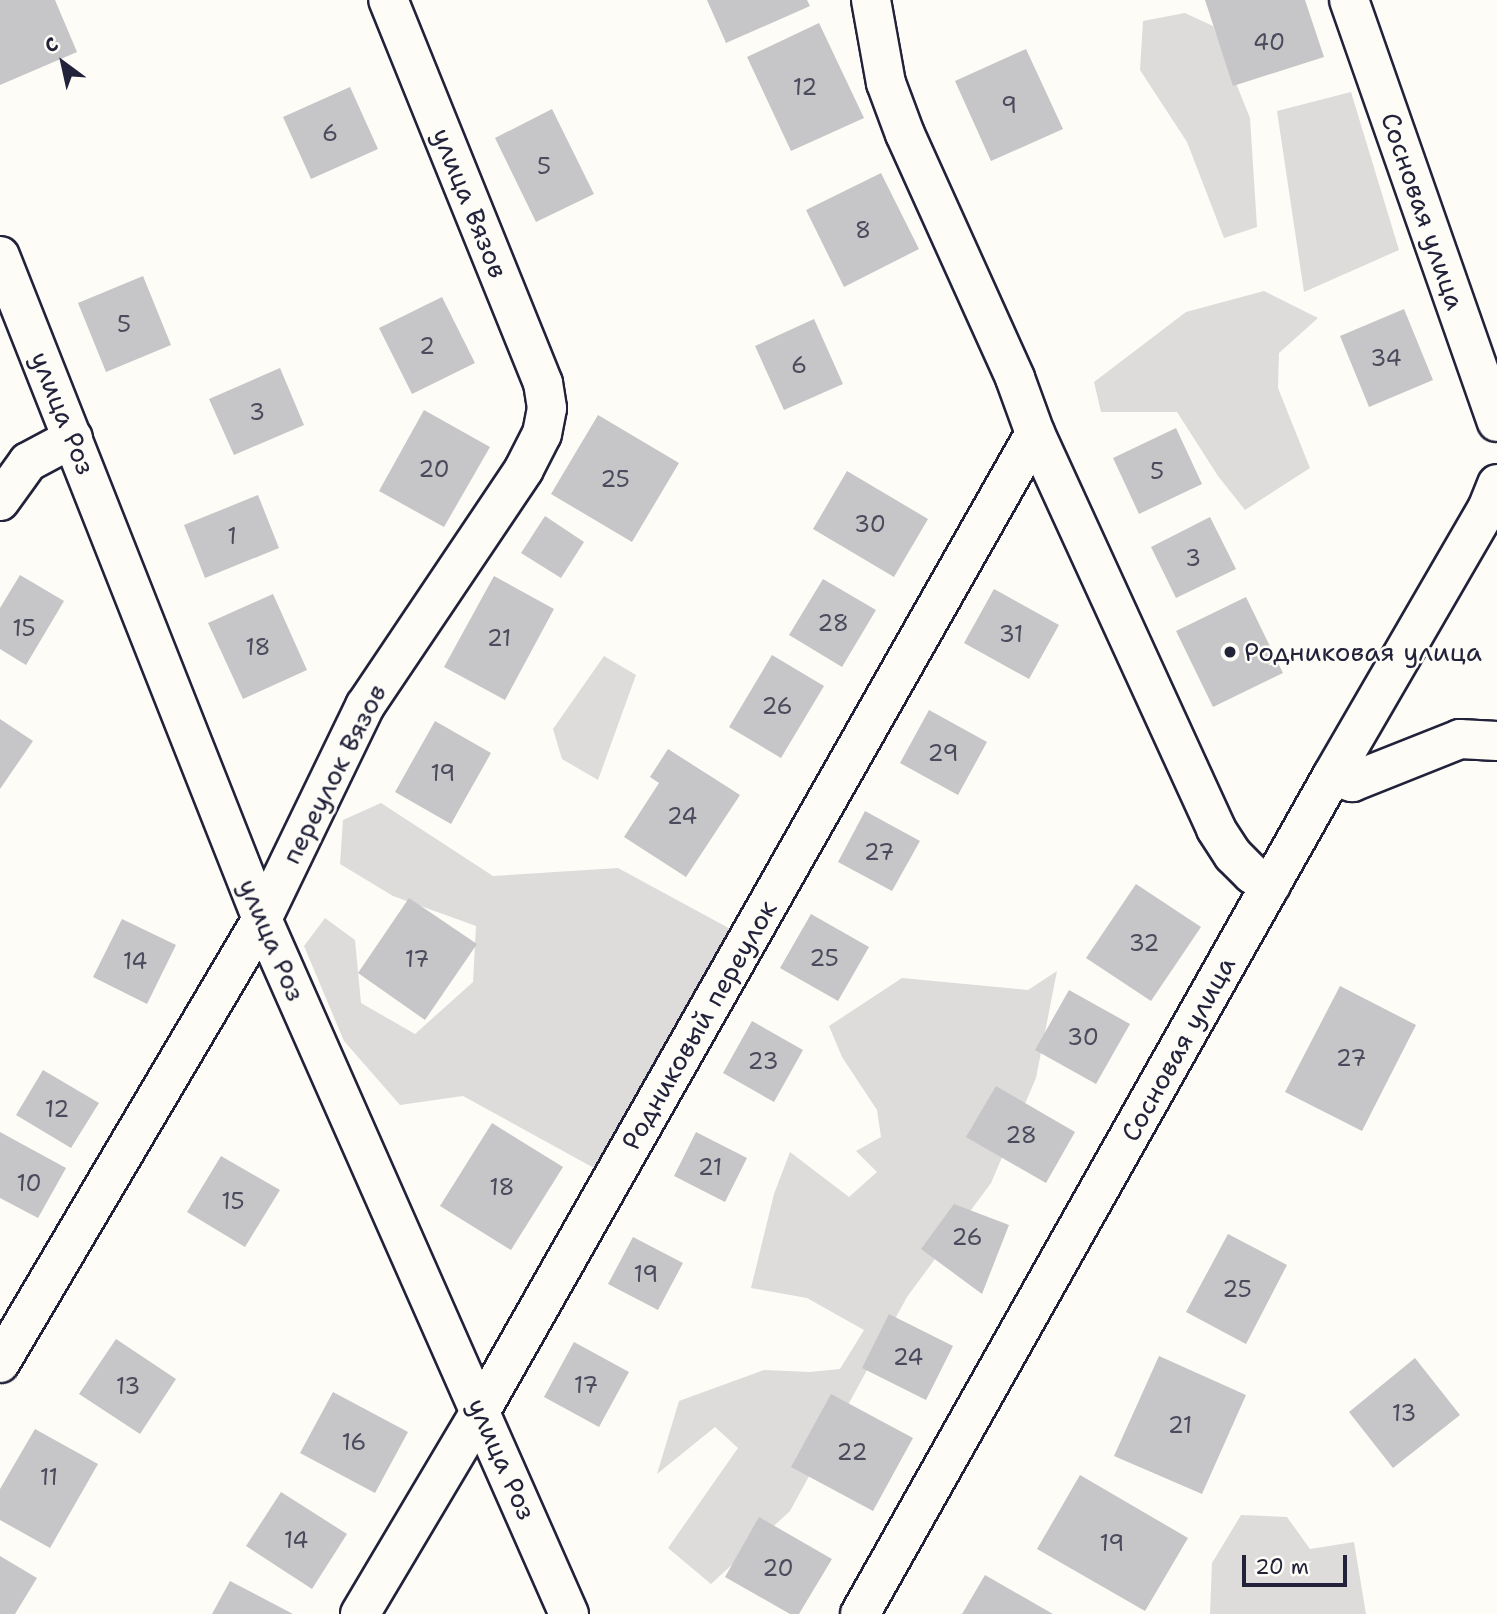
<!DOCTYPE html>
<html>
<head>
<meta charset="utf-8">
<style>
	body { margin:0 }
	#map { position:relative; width:1497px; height:1614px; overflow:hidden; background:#fdfcf7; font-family:"Shantell Sans",sans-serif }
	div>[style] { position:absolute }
	.green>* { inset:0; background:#dddcdb }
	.building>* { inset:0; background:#c6c6c8 }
	.roads { filter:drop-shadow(2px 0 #22223b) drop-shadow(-2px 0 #22223b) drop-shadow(0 2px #22223b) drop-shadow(0 -2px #22223b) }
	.street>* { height:38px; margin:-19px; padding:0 19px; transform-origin:19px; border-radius:19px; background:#fdfcf7 }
	.dots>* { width:19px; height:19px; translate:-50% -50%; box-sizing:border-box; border:4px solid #fdfcf7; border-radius:50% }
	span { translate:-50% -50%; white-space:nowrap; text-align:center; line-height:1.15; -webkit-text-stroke:5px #fdfcf7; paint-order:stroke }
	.number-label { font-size:23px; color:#4b4b5e }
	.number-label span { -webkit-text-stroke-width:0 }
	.street-label { font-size:26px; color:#22223b }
	.poi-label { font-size:26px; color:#22223b }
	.left { translate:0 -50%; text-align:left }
	.north { position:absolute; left:28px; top:28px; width:70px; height:70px; -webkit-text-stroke:5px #fdfcf7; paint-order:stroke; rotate:327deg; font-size:19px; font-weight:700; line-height:28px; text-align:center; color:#22223b }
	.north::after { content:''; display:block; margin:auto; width:24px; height:32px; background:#22223b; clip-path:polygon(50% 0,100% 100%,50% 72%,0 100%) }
	.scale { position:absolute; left:1242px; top:1555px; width:105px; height:32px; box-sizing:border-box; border:4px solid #22223b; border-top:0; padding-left:9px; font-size:21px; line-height:24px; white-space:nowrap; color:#22223b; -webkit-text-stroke:5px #fdfcf7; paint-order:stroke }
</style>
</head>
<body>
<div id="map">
	<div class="green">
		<div style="clip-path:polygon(1185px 13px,1213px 26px,1250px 118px,1257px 227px,1224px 238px,1187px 142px,1140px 70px,1143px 21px)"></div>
		<div style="clip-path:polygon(1351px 92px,1399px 250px,1304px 292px,1277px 111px)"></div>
		<div style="clip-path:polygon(1264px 291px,1318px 318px,1279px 353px,1278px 388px,1310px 468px,1245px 510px,1218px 476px,1177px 412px,1101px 412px,1094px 382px,1186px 312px)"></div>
		<div style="clip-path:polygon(604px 656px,636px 675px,598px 780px,562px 759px,553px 729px)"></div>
		<div style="clip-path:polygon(381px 803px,493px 876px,618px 868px,736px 932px,594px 1168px,463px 1096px,400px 1105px,344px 1041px,304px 946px,325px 918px,355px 940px,361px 1003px,415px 1034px,473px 982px,476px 926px,393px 896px,340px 864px,343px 820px)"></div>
		<div style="clip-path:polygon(1057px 971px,1036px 1078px,991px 1183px,907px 1297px,790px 1511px,711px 1584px,668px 1548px,738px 1448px,715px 1427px,657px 1474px,679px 1401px,764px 1370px,810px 1372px,840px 1369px,864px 1330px,807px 1298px,751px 1288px,774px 1194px,790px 1152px,849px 1197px,877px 1172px,856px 1151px,881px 1137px,877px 1110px,842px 1057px,829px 1026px,902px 978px,1028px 990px)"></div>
		<div style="clip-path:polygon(1241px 1515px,1287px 1517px,1310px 1549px,1354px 1542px,1366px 1614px,1210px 1614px,1212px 1563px)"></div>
	</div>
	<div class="building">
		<div style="clip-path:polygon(0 0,55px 0,77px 52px,0 85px)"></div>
		<div style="clip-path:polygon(707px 0,807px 0,810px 6px,726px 43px)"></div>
		<div style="clip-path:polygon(1205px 0,1305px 0,1324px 57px,1233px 86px)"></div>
		<div style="clip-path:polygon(819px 23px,864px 118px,791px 151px,747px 57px)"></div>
		<div style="clip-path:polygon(1026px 49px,1063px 129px,991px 161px,955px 81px)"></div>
		<div style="clip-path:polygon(350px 87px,378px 149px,311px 179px,283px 117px)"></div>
		<div style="clip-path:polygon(552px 109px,594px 194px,536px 222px,495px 138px)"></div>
		<div style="clip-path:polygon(881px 173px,919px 249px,844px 287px,806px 210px)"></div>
		<div style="clip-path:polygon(143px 276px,171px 345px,106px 372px,78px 303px)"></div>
		<div style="clip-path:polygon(442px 297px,475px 363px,412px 394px,379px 328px)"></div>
		<div style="clip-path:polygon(1404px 309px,1433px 380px,1369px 407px,1340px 336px)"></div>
		<div style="clip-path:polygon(814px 319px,843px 384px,784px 410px,755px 346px)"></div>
		<div style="clip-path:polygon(280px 368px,304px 425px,234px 455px,209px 399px)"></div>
		<div style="clip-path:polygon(424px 410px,490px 447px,444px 527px,379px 491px)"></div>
		<div style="clip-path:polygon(598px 415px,679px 463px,632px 542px,551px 494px)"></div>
		<div style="clip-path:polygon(1176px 428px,1202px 484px,1139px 514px,1113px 458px)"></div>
		<div style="clip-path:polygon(847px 471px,928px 519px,894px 577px,813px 529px)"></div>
		<div style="clip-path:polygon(258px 495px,279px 548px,205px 578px,184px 525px)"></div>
		<div style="clip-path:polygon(545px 516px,584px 542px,561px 578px,521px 553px)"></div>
		<div style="clip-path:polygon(1210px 517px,1236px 569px,1176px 598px,1151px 547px)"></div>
		<div style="clip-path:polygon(20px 575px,64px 601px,26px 665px,0 649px,0 608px)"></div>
		<div style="clip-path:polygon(494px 576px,554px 609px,505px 700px,444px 667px)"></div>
		<div style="clip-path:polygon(823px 579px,876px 610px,842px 667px,789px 635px)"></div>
		<div style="clip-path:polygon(994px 589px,1059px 625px,1029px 679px,964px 643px)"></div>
		<div style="clip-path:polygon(273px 594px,307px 670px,243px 699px,208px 623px)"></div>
		<div style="clip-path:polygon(1246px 597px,1283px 673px,1213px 707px,1176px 631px)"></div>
		<div style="clip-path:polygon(772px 655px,824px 686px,781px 758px,729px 727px)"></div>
		<div style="clip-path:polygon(929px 710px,987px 742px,958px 795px,900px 763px)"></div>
		<div style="clip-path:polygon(0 719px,33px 741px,0 789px)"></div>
		<div style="clip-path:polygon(435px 721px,491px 753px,451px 824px,395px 792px)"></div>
		<div style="clip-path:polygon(668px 749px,740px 795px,686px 877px,624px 837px,659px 783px,650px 777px)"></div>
		<div style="clip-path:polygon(865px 811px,920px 841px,892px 891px,838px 862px)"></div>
		<div style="clip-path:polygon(1136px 884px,1201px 927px,1151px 1001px,1086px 958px)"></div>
		<div style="clip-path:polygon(409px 898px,477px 944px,425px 1020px,358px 973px)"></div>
		<div style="clip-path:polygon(811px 914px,869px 947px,838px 1001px,780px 968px)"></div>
		<div style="clip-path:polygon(122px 919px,176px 945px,147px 1004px,93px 977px)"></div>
		<div style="clip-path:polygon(1340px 986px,1416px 1025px,1362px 1131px,1285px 1092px)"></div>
		<div style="clip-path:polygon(1069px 990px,1130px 1024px,1096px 1084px,1035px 1050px)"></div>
		<div style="clip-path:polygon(752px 1021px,803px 1050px,774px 1102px,723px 1073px)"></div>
		<div style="clip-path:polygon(43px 1070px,99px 1103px,71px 1148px,16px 1115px)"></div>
		<div style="clip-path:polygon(996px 1086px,1075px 1132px,1046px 1183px,966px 1137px)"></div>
		<div style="clip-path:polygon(492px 1123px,563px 1167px,511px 1250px,440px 1206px)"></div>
		<div style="clip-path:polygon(0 1132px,66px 1168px,38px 1218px,0 1198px)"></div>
		<div style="clip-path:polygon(696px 1132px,747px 1158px,725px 1202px,674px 1176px)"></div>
		<div style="clip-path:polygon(221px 1156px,280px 1190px,245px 1247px,187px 1212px)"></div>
		<div style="clip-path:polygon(954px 1204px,1009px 1225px,982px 1294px,921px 1249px)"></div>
		<div style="clip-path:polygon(1228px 1234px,1287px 1265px,1246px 1344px,1186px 1312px)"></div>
		<div style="clip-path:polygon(633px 1237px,683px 1263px,658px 1310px,608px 1284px)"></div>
		<div style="clip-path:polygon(889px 1314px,953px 1346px,926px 1400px,862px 1368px)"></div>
		<div style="clip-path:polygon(116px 1339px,176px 1379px,140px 1434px,79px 1394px)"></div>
		<div style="clip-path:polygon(574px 1342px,629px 1372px,599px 1427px,544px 1397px)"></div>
		<div style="clip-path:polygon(1159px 1356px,1246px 1395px,1202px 1494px,1114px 1456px)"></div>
		<div style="clip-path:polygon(1415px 1358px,1460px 1415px,1393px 1468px,1349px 1412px)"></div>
		<div style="clip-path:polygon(333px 1392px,408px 1432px,375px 1493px,300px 1453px)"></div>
		<div style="clip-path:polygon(831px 1394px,913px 1438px,873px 1511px,791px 1467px)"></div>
		<div style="clip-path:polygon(35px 1429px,98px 1464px,50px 1548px,0 1520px,0 1489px)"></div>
		<div style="clip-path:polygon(1080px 1475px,1188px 1538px,1145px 1611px,1037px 1549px)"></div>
		<div style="clip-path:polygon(281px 1492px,347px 1534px,312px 1589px,246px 1546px)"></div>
		<div style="clip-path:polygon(759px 1517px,832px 1559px,799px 1614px,790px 1614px,725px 1577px)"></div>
		<div style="clip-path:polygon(0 1556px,37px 1578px,15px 1614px,0 1614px)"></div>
		<div style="clip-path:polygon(985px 1575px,1053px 1614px,962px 1614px)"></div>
		<div style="clip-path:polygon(230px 1581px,293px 1614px,212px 1614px)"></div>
	</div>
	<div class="roads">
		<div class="street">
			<div style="left:871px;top:0;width:84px;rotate:79.8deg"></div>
			<div style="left:886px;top:83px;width:54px;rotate:69.6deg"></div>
			<div style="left:905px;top:134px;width:268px;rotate:65.7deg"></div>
			<div style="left:1015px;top:378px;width:59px;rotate:70deg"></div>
			<div style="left:1035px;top:433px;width:435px;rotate:65.4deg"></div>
			<div style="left:1216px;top:829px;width:31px;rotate:57deg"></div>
			<div style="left:1233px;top:855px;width:27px;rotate:45deg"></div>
			<div style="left:1252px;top:874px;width:22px;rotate:30deg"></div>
			<div style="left:1349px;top:0;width:447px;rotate:70.7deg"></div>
			<div style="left:0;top:256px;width:713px;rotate:68.44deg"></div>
			<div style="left:262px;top:919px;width:760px;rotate:66.17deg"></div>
			<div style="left:0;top:501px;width:48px;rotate:-54.3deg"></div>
			<div style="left:28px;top:462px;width:51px;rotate:-28.1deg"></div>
			<div style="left:1332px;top:776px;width:21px;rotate:17deg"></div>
			<div style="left:1352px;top:782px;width:116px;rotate:-21.7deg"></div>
			<div style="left:1460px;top:739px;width:37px;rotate:3deg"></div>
			<div style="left:0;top:1363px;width:516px;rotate:-59.46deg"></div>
			<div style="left:262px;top:919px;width:237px;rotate:-64.2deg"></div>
			<div style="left:365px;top:706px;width:285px;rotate:-56.1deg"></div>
			<div style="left:524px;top:469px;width:39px;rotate:-63deg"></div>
			<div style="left:542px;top:434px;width:26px;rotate:-79deg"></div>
			<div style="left:547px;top:408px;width:25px;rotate:-99deg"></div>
			<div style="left:543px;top:383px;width:413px;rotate:-112deg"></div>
			<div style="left:360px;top:1614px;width:237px;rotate:-59.3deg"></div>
			<div style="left:481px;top:1410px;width:1123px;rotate:-60.44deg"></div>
			<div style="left:860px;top:1614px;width:962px;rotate:-60.61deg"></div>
			<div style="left:1332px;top:776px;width:309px;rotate:-59.9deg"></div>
			<div style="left:1487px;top:509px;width:27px;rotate:-68deg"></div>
		</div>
	</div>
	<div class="dots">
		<div style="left:1230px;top:652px;background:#22223b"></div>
	</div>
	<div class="number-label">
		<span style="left:1269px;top:42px">40</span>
		<span style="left:805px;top:87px">12</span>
		<span style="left:1009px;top:105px">9</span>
		<span style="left:330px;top:133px">6</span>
		<span style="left:544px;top:166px">5</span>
		<span style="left:863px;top:230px">8</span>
		<span style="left:124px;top:324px">5</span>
		<span style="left:427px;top:346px">2</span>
		<span style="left:1386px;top:358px">34</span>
		<span style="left:799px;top:365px">6</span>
		<span style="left:257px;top:412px">3</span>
		<span style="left:434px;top:469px">20</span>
		<span style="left:1157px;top:471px">5</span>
		<span style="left:615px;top:479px">25</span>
		<span style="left:870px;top:524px">30</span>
		<span style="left:232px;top:536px">1</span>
		<span style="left:1193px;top:558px">3</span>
		<span style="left:833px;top:623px">28</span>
		<span style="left:24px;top:628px">15</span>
		<span style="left:1011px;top:634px">31</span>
		<span style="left:499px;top:638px">21</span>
		<span style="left:258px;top:647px">18</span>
		<span style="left:777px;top:706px">26</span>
		<span style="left:943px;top:753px">29</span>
		<span style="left:443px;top:773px">19</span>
		<span style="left:682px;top:816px">24</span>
		<span style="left:879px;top:852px">27</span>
		<span style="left:1144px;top:943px">32</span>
		<span style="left:824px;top:958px">25</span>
		<span style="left:417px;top:959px">17</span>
		<span style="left:135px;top:961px">14</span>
		<span style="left:1083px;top:1037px">30</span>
		<span style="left:1351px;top:1058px">27</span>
		<span style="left:763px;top:1061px">23</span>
		<span style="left:57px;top:1109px">12</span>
		<span style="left:1021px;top:1135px">28</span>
		<span style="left:710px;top:1167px">21</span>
		<span style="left:29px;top:1183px">10</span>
		<span style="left:502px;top:1187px">18</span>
		<span style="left:233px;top:1201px">15</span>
		<span style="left:967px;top:1237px">26</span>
		<span style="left:646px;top:1274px">19</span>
		<span style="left:1237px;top:1289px">25</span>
		<span style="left:908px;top:1357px">24</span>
		<span style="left:586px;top:1385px">17</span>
		<span style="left:128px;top:1386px">13</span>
		<span style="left:1404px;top:1413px">13</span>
		<span style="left:1180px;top:1425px">21</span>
		<span style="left:354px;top:1442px">16</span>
		<span style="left:852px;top:1452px">22</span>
		<span style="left:49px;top:1477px">11</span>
		<span style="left:296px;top:1540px">14</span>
		<span style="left:1112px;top:1543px">19</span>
		<span style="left:778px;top:1568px">20</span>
	</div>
	<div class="street-label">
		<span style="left:470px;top:203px;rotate:68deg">улица Вязов</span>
		<span style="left:1423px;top:211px;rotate:71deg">Сосновая улица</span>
		<span style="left:63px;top:413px;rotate:68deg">улица Роз</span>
		<span style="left:334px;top:774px;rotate:-63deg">переулок Вязов</span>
		<span style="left:272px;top:940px;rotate:67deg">улица Роз</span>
		<span style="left:699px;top:1025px;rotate:-60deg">Родниковый переулок</span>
		<span style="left:1178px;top:1049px;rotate:-61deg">Сосновая улица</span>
		<span style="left:502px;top:1459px;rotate:66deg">улица Роз</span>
	</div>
	<div class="poi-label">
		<span class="left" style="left:1244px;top:652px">Родниковая улица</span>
	</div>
	<div class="north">С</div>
	<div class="scale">20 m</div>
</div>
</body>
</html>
